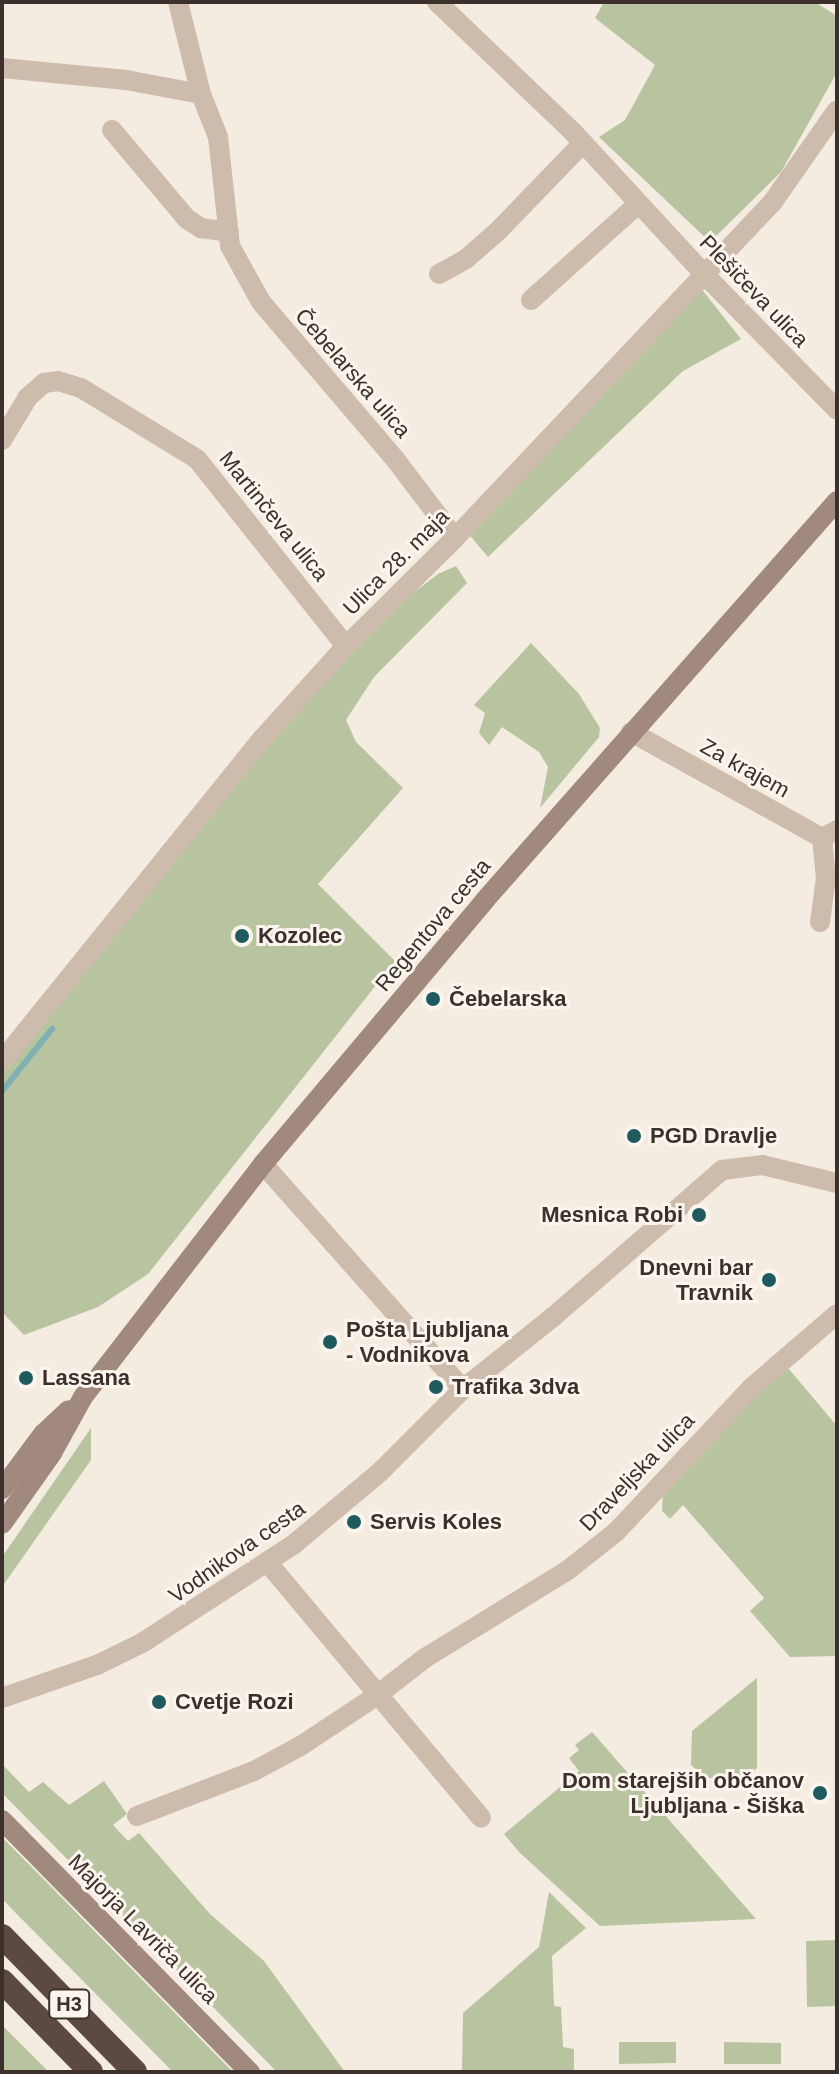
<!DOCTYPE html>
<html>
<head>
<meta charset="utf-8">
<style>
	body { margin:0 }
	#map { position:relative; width:839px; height:2074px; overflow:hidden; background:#f4ebe1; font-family:Arial,sans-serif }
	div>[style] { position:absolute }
	.green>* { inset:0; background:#b8c4a0 }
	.stream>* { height:6px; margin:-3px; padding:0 3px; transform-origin:3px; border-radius:3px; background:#7fb0b2 }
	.street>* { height:20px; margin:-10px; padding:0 10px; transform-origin:10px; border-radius:10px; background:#cdbbac }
	.secondary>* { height:20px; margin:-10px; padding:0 10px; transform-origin:10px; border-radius:10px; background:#a18a7d }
	.highway>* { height:24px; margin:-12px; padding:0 12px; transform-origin:12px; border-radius:12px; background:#5c4a42 }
	.dots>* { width:22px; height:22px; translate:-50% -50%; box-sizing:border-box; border:4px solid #fbf5ee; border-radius:50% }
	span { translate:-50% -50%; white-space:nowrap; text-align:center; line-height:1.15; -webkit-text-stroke:6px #fbf5ee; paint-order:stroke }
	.shield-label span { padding:2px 6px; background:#fbf5ee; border:2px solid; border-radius:6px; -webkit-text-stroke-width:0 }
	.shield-label { font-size:20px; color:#3b302b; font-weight:700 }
	.street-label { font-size:22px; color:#3b302b }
	.poi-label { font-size:22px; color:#3b302b; font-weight:700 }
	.left { translate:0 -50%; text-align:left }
	.right { translate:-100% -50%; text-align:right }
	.frame { position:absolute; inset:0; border:4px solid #3b302b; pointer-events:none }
</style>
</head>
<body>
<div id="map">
	<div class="green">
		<div style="clip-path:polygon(604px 2px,815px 2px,837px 16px,836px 74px,781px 172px,710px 242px,599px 137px,625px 120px,655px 65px,595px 18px)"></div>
		<div style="clip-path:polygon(700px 287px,741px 339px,683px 371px,488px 557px,467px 532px)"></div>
		<div style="clip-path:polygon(456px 566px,467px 583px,374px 677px,346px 720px,356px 742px,403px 788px,318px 884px,395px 961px,148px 1274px,98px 1307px,24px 1335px,2px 1312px,2px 1061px,305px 701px,408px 597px,438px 574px)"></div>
		<div style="clip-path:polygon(531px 643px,579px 694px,600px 728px,599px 737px,540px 808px,548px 767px,539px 752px,502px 727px,489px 745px,479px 733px,485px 713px,474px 705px)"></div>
		<div style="clip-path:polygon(788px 1368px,837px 1426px,837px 1656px,790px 1657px,750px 1611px,764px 1598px,683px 1505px,670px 1519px,662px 1511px,663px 1492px,731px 1419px)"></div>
		<div style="clip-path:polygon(91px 1428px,91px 1460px,2px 1587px,2px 1557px)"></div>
		<div style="clip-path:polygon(757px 1678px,757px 1767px,750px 1777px,707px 1778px,691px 1765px,692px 1731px)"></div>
		<div style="clip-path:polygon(592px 1732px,756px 1919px,600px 1926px,519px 1852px,504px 1834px,579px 1771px,569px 1758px,579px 1750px,575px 1745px)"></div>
		<div style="clip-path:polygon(2px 1764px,29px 1792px,43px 1782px,69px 1805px,104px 1781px,127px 1814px,113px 1825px,128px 1841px,139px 1833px,210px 1914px,264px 1961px,345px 2072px,277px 2072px,2px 1793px)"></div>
		<div style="clip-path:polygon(2px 1837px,233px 2072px,173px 2072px,2px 1899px)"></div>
		<div style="clip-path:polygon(549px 1892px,586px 1928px,552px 1956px,554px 2006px,561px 2007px,563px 2047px,574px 2049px,574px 2072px,462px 2072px,463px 2013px,539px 1947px)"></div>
		<div style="clip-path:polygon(837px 1940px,837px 2006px,807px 2007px,806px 1941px)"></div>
		<div style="clip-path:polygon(2px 2025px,49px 2072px,2px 2072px)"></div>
		<div style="clip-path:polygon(619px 2042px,676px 2042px,676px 2063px,619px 2064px)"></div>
		<div style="clip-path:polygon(724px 2042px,781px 2043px,781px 2064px,724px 2064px)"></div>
	</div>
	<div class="stream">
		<div style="left:2px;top:1091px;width:80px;rotate:-51.1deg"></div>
	</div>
	<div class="street">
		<div style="left:178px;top:2px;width:95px;rotate:76deg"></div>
		<div style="left:201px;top:94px;width:46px;rotate:68.4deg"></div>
		<div style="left:218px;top:137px;width:110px;rotate:83.7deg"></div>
		<div style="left:230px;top:246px;width:64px;rotate:61deg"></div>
		<div style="left:261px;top:302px;width:206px;rotate:49.5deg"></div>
		<div style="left:395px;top:459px;width:99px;rotate:52.8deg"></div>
		<div style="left:437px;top:2px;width:188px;rotate:43.7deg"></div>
		<div style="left:573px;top:132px;width:193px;rotate:47.3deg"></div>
		<div style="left:704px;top:274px;width:190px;rotate:45.6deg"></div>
		<div style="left:2px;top:68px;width:125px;rotate:5.5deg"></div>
		<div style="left:126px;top:80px;width:76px;rotate:10.6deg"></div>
		<div style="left:112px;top:130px;width:116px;rotate:49.9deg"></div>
		<div style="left:187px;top:219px;width:17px;rotate:33deg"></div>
		<div style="left:201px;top:228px;width:28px;rotate:8deg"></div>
		<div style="left:439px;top:274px;width:31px;rotate:-29deg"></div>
		<div style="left:466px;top:259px;width:44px;rotate:-41.3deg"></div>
		<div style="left:499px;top:230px;width:121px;rotate:-46deg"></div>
		<div style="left:531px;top:300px;width:144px;rotate:-41.9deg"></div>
		<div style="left:2px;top:440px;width:50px;rotate:-58.8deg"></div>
		<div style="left:28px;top:397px;width:21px;rotate:-41deg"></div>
		<div style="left:44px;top:383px;width:14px;rotate:-8deg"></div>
		<div style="left:58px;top:381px;width:24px;rotate:17deg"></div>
		<div style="left:81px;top:388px;width:136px;rotate:31.5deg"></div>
		<div style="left:197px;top:459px;width:239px;rotate:51.5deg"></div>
		<div style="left:631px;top:732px;width:218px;rotate:29deg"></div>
		<div style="left:822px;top:838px;width:17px;rotate:-28deg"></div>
		<div style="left:820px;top:922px;width:44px;rotate:-82.2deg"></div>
		<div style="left:826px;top:878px;width:40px;rotate:-95.7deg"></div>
		<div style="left:2px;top:1061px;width:414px;rotate:-51.1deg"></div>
		<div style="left:262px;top:739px;width:125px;rotate:-47.9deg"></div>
		<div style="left:346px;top:646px;width:153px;rotate:-44.7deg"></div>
		<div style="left:455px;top:538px;width:461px;rotate:-46.6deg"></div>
		<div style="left:772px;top:203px;width:113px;rotate:-55deg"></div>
		<div style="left:263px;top:1164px;width:301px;rotate:48.4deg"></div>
		<div style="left:268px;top:1563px;width:332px;rotate:50.1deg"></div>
		<div style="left:2px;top:1698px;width:101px;rotate:-19.2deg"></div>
		<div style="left:97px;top:1665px;width:50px;rotate:-26.1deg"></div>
		<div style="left:142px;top:1643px;width:180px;rotate:-33deg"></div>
		<div style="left:293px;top:1545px;width:114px;rotate:-40deg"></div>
		<div style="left:380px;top:1472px;width:117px;rotate:-45deg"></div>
		<div style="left:463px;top:1389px;width:115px;rotate:-38.7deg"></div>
		<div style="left:553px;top:1317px;width:224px;rotate:-41deg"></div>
		<div style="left:722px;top:1170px;width:40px;rotate:-7.1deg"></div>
		<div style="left:762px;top:1165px;width:77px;rotate:13.5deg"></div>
		<div style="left:137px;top:1816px;width:125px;rotate:-21deg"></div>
		<div style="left:254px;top:1771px;width:55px;rotate:-28.4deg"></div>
		<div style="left:302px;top:1745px;width:89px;rotate:-33.5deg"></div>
		<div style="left:376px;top:1696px;width:62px;rotate:-37.8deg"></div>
		<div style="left:425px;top:1658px;width:168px;rotate:-31.6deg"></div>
		<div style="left:568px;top:1570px;width:61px;rotate:-38.4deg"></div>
		<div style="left:616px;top:1532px;width:197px;rotate:-46.8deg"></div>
		<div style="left:751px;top:1388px;width:113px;rotate:-40.7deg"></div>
	</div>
	<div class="secondary">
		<div style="left:2px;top:1489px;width:69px;rotate:-53.3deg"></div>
		<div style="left:43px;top:1434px;width:35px;rotate:-43deg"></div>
		<div style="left:2px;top:1524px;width:87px;rotate:-54.8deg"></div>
		<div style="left:52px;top:1453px;width:64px;rotate:-61deg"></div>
		<div style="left:83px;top:1397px;width:294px;rotate:-52.3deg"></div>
		<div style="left:263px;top:1164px;width:345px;rotate:-49.9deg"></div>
		<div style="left:485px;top:900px;width:532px;rotate:-48.58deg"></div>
		<div style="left:2px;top:1820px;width:354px;rotate:45.5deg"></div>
	</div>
	<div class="highway">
		<div style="left:2px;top:1936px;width:190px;rotate:45.6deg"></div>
		<div style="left:2px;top:1981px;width:127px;rotate:45.6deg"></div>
	</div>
	<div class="dots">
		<div style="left:242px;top:936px;background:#1f5a5e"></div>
		<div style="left:433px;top:999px;background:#1f5a5e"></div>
		<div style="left:634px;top:1136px;background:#1f5a5e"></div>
		<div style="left:699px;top:1215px;background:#1f5a5e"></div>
		<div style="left:769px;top:1280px;background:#1f5a5e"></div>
		<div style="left:330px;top:1342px;background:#1f5a5e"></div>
		<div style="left:26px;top:1378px;background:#1f5a5e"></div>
		<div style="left:436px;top:1387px;background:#1f5a5e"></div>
		<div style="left:354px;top:1522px;background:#1f5a5e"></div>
		<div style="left:159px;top:1702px;background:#1f5a5e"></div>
		<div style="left:820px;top:1793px;background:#1f5a5e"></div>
	</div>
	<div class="shield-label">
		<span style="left:69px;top:2004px">H3</span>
	</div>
	<div class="street-label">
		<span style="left:754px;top:291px;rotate:46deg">Plešičeva ulica</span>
		<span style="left:353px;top:373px;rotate:49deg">Čebelarska ulica</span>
		<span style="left:274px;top:516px;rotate:51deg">Martinčeva ulica</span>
		<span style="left:396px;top:562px;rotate:-45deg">Ulica 28. maja</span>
		<span style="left:745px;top:768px;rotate:29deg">Za krajem</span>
		<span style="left:433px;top:925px;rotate:-50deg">Regentova cesta</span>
		<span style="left:637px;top:1472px;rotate:-46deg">Draveljska ulica</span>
		<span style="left:237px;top:1552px;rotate:-35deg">Vodnikova cesta</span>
		<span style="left:143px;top:1929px;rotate:45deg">Majorja Lavriča ulica</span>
	</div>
	<div class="poi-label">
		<span class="left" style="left:258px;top:936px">Kozolec</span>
		<span class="left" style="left:449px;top:999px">Čebelarska</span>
		<span class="left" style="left:650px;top:1136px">PGD Dravlje</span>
		<span class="right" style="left:683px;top:1215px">Mesnica Robi</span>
		<span class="right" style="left:753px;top:1280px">Dnevni bar<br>Travnik</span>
		<span class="left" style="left:346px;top:1342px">Pošta Ljubljana<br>- Vodnikova</span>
		<span class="left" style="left:42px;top:1378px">Lassana</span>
		<span class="left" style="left:452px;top:1387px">Trafika 3dva</span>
		<span class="left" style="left:370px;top:1522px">Servis Koles</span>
		<span class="left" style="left:175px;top:1702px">Cvetje Rozi</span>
		<span class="right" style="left:804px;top:1793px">Dom starejših občanov<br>Ljubljana - Šiška</span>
	</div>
	<div class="frame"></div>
</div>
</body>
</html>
